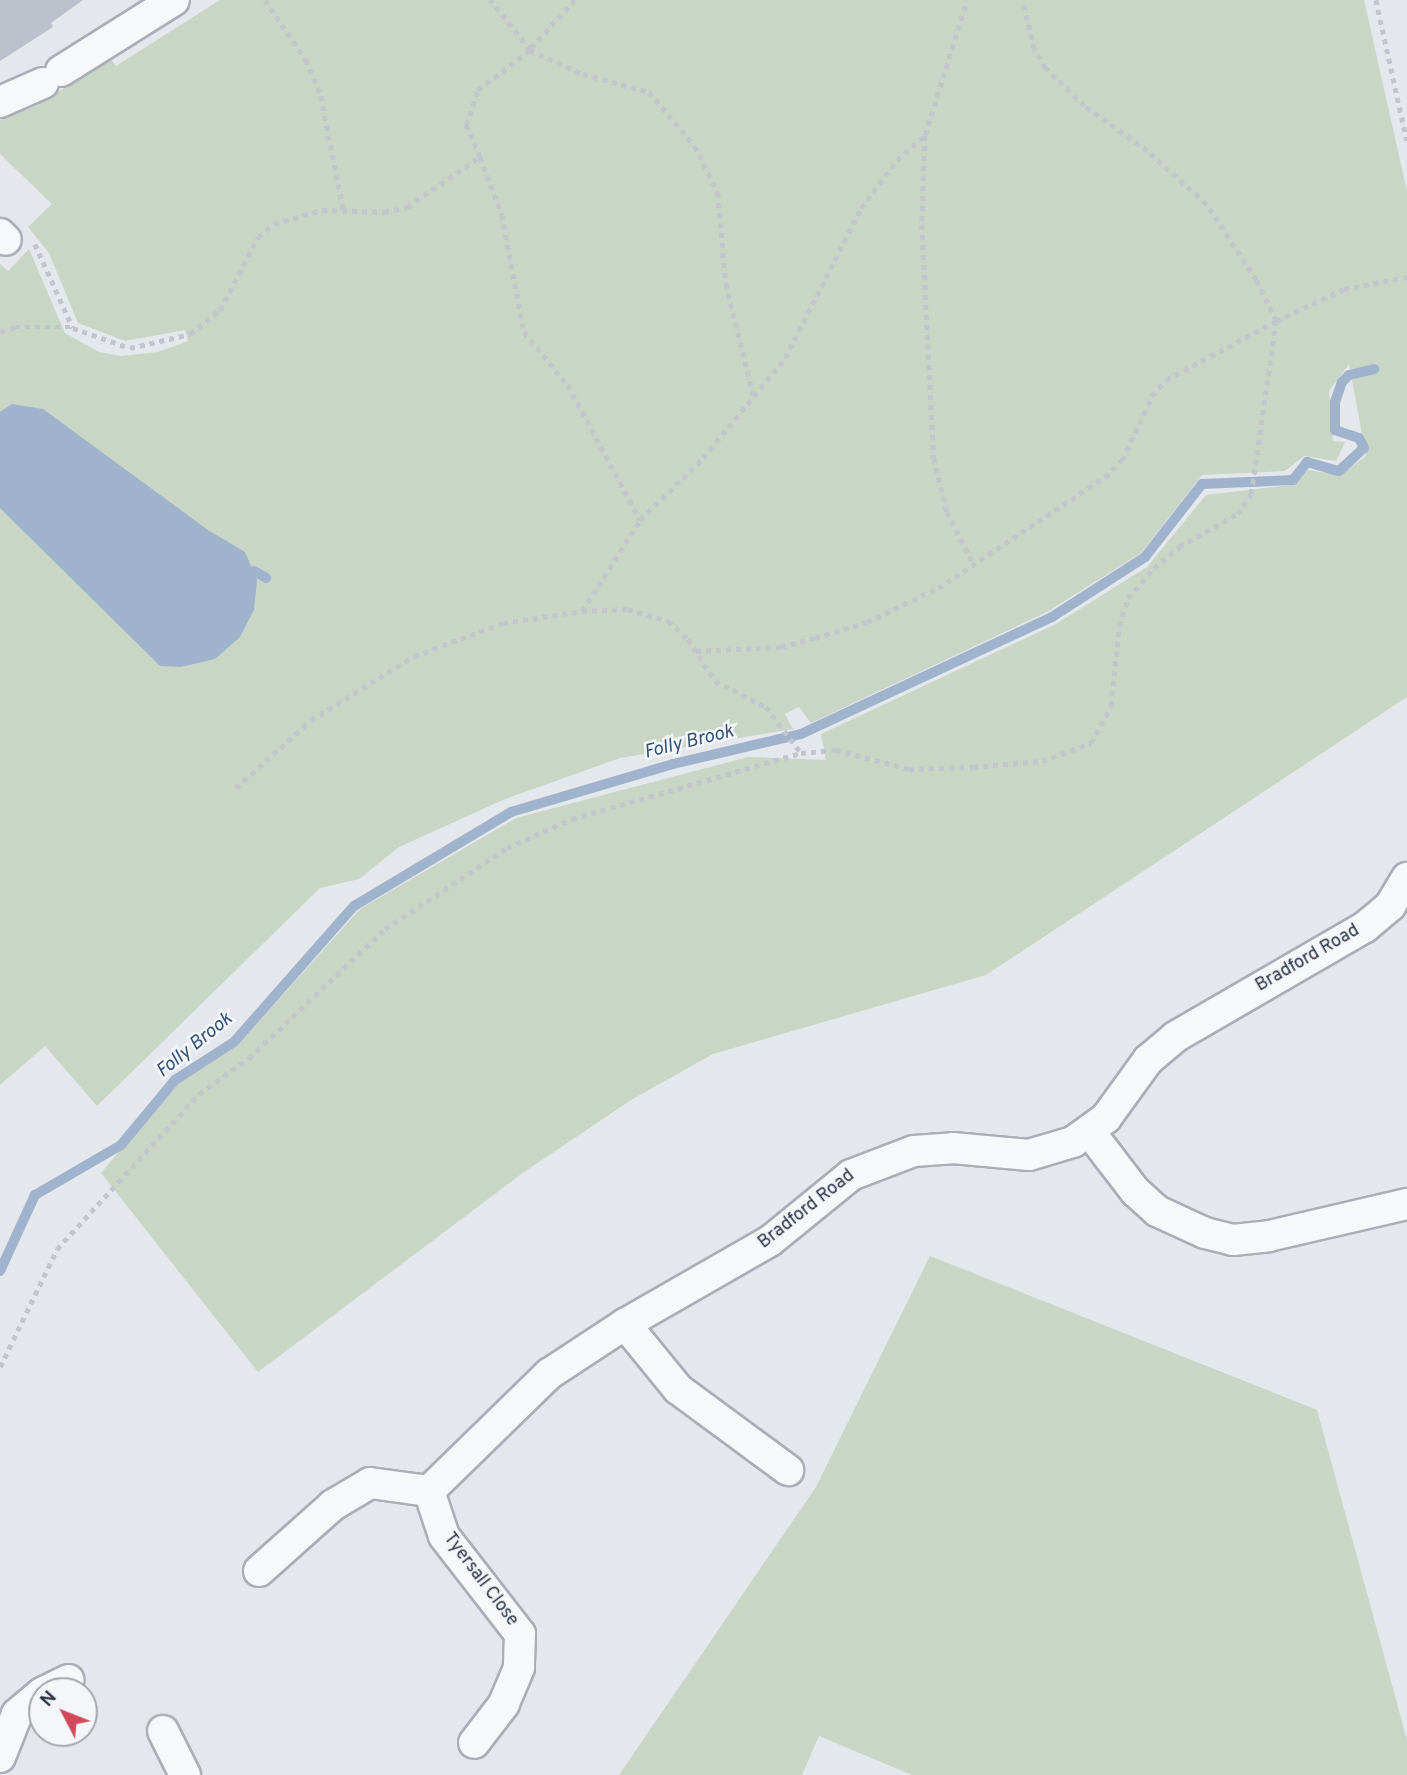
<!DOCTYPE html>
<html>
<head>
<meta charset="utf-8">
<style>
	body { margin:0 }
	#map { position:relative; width:1407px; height:1775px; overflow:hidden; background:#e4e7ec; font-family:Overpass,sans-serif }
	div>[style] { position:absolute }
	.green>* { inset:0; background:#c9d6c5 }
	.water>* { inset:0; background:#9fb4cc }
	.stream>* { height:10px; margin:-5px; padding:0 5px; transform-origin:5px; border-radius:5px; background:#9fb4cc }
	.building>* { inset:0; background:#bbc0ca }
	.path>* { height:4.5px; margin-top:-2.25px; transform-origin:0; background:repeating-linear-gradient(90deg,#c2c5cb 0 5px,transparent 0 10px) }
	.roads { filter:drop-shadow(2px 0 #a9aeb7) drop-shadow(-2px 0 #a9aeb7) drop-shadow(0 2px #a9aeb7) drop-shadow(0 -2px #a9aeb7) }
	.minor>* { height:30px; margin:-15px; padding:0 15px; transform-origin:15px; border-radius:15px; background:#f7f8fa }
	span { translate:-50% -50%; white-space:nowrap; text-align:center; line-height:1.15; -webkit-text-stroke:5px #f4f6f9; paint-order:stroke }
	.street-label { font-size:18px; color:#2b3445 }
	.water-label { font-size:19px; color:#34527a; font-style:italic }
	.north { position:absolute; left:28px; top:1677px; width:70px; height:70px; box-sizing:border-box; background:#f4f6f9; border:2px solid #a4a8b1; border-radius:50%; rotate:312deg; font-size:19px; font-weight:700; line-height:28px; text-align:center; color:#2b3445 }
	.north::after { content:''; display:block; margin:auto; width:24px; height:32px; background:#d1495b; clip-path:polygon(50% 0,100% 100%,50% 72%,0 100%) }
</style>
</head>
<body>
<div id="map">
	<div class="green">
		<div style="clip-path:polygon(220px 0,1364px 0,1407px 191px,1407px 697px,986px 975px,713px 1054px,631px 1100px,524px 1172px,258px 1372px,101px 1173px,176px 1084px,236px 1047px,360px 909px,516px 818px,748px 757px,826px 760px,821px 734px,1056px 624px,1147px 567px,1206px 495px,1292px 485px,1308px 470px,1340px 475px,1366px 456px,1349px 364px,1329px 391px,1333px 441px,1345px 442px,1336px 461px,1304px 456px,1285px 471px,1202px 475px,1141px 553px,1047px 612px,811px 723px,799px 707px,785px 714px,793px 729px,620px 758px,505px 799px,399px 847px,359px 879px,320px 888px,97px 1106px,45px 1046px,0 1085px,0 264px,8px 271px,29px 249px,65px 333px,99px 352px,121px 356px,158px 352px,188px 341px,185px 330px,125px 341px,78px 323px,49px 253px,28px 227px,52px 204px,0 154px,0 120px,38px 105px,110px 58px,116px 66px)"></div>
		<div style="clip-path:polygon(930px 1256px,1317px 1410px,1407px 1740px,1407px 1775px,912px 1775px,819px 1736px,802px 1775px,619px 1775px,816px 1487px)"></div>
	</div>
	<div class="water">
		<div style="clip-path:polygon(12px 404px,43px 409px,208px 530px,245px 552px,257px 580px,254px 610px,240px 637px,215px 659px,181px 667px,160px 666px,0 508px,0 412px)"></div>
	</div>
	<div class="stream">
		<div style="left:254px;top:571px;width:14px;rotate:30deg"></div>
		<div style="left:0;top:1271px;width:84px;rotate:-65.3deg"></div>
		<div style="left:35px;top:1195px;width:99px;rotate:-30.2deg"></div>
		<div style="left:121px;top:1145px;width:85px;rotate:-50.3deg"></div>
		<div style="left:175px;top:1080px;width:70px;rotate:-32.8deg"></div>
		<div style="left:234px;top:1042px;width:181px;rotate:-48.6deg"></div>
		<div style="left:354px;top:906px;width:183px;rotate:-30.9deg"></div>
		<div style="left:511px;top:812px;width:169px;rotate:-16.5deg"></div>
		<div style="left:673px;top:764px;width:131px;rotate:-13.2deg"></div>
		<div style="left:801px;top:734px;width:277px;rotate:-25deg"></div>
		<div style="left:1052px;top:617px;width:111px;rotate:-32.8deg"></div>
		<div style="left:1145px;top:557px;width:93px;rotate:-52deg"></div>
		<div style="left:1202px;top:484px;width:91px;rotate:-2.5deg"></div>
		<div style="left:1293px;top:480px;width:23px;rotate:-52deg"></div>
		<div style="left:1307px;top:462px;width:33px;rotate:16deg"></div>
		<div style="left:1339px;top:471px;width:34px;rotate:-43deg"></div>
		<div style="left:1364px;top:448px;width:11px;rotate:-117deg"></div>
		<div style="left:1359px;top:438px;width:25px;rotate:-162deg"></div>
		<div style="left:1335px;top:430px;width:28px;rotate:-90deg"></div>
		<div style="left:1335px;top:402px;width:21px;rotate:-71deg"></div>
		<div style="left:1342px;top:382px;width:10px;rotate:-45deg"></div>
		<div style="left:1349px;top:375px;width:26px;rotate:-13deg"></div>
	</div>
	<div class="building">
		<div style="clip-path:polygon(0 0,83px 0,51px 23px,53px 27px,0 61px)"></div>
	</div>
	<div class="path">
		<div style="left:265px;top:0;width:73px;rotate:55.7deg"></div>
		<div style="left:306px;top:60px;width:39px;rotate:67deg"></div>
		<div style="left:321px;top:96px;width:115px;rotate:79deg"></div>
		<div style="left:575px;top:0;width:67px;rotate:132deg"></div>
		<div style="left:530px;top:50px;width:58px;rotate:24.4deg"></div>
		<div style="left:583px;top:74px;width:68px;rotate:15.3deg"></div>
		<div style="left:649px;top:92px;width:71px;rotate:49.6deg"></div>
		<div style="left:695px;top:146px;width:52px;rotate:63.9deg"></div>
		<div style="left:718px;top:193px;width:91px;rotate:85deg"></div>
		<div style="left:726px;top:284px;width:117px;rotate:76.2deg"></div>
		<div style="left:1376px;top:0;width:144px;rotate:77.6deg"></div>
		<div style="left:925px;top:136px;width:89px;rotate:91.9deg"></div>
		<div style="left:922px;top:225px;width:233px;rotate:87.1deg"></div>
		<div style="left:934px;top:458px;width:56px;rotate:76.5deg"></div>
		<div style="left:947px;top:512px;width:59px;rotate:63deg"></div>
		<div style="left:480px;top:157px;width:62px;rotate:69.2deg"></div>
		<div style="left:502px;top:215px;width:119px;rotate:79.4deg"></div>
		<div style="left:524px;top:332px;width:69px;rotate:50.3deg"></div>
		<div style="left:568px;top:385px;width:153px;rotate:61.9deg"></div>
		<div style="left:35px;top:244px;width:92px;rotate:65.7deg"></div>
		<div style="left:73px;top:328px;width:60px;rotate:19.3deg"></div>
		<div style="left:130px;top:348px;width:62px;rotate:-13.1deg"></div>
		<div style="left:190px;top:334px;width:38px;rotate:-39deg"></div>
		<div style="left:220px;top:310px;width:82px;rotate:-62.5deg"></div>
		<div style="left:258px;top:237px;width:21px;rotate:-39deg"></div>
		<div style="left:274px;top:224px;width:50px;rotate:-16.3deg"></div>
		<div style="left:322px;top:210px;width:62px;rotate:1.8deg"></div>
		<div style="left:384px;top:212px;width:24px;rotate:-12deg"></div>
		<div style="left:407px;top:207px;width:88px;rotate:-34.4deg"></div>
		<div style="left:480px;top:157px;width:35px;rotate:-114deg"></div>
		<div style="left:466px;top:125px;width:37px;rotate:-71deg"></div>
		<div style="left:478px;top:90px;width:66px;rotate:-37.6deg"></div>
		<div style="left:530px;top:50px;width:64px;rotate:-128.7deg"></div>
		<div style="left:0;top:332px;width:16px;rotate:-18deg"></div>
		<div style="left:15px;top:327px;width:57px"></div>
		<div style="left:582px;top:611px;width:46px;rotate:-2.5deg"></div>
		<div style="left:628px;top:609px;width:42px;rotate:16.7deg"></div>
		<div style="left:668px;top:621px;width:27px;rotate:42deg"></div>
		<div style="left:688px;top:639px;width:50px;rotate:57.3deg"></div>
		<div style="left:715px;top:681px;width:57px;rotate:27deg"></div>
		<div style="left:766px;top:707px;width:58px;rotate:52.7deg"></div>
		<div style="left:696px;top:651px;width:85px;rotate:-2.7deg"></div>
		<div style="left:781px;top:647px;width:35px;rotate:-15deg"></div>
		<div style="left:815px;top:638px;width:54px;rotate:-17.1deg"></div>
		<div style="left:867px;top:622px;width:79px;rotate:-25.6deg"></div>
		<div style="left:938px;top:588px;width:201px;rotate:-33.6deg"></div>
		<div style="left:1105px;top:477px;width:24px;rotate:-45deg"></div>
		<div style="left:1122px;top:460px;width:71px;rotate:-64.9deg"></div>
		<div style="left:1152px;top:396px;width:21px;rotate:-49deg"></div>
		<div style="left:1166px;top:380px;width:125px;rotate:-28.2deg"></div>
		<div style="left:1276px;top:321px;width:46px;rotate:-116deg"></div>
		<div style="left:1256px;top:280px;width:91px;rotate:-123.3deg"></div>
		<div style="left:1206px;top:204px;width:79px;rotate:-138.1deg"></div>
		<div style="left:1147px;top:151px;width:77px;rotate:-144.5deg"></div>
		<div style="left:1084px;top:106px;width:54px;rotate:-135.7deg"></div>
		<div style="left:1045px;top:68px;width:22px;rotate:-120deg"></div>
		<div style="left:1034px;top:49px;width:50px;rotate:-103.8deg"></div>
		<div style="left:236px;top:788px;width:101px;rotate:-42.2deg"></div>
		<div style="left:311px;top:720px;width:121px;rotate:-31.9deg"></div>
		<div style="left:414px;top:656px;width:95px;rotate:-20.3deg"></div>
		<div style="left:503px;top:623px;width:80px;rotate:-8.6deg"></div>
		<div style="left:582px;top:611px;width:108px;rotate:-57.5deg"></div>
		<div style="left:640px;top:520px;width:88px;rotate:-44.5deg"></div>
		<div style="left:703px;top:458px;width:129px;rotate:-50.6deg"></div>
		<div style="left:785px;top:358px;width:168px;rotate:-63.1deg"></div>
		<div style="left:861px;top:208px;width:60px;rotate:-53.1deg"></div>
		<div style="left:897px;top:160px;width:38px;rotate:-42deg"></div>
		<div style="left:925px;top:135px;width:141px;rotate:-72.7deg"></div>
		<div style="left:0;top:1367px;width:131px;rotate:-64.2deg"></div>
		<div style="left:57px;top:1249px;width:210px;rotate:-47.5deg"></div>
		<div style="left:199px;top:1094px;width:62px;rotate:-35.8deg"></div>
		<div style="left:249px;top:1058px;width:187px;rotate:-43.5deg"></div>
		<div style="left:385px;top:929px;width:146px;rotate:-33.6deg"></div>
		<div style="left:507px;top:848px;width:71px;rotate:-24deg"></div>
		<div style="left:572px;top:819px;width:238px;rotate:-16.1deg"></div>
		<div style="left:801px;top:753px;width:35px;rotate:-5deg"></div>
		<div style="left:836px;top:750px;width:75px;rotate:14.6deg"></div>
		<div style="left:909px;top:769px;width:64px;rotate:-1.8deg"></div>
		<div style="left:973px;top:767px;width:69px;rotate:-5deg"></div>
		<div style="left:1042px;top:761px;width:52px;rotate:-20.2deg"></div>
		<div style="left:1091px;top:743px;width:42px;rotate:-61.6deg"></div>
		<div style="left:1111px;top:706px;width:80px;rotate:-84.3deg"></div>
		<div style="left:1119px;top:626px;width:29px;rotate:-72deg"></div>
		<div style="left:1128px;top:598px;width:40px;rotate:-49deg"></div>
		<div style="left:1154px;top:568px;width:33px;rotate:-40deg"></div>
		<div style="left:1179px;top:547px;width:67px;rotate:-29.6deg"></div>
		<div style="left:1237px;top:514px;width:24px;rotate:-55deg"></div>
		<div style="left:1251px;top:494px;width:175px;rotate:-81.8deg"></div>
		<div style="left:1276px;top:321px;width:75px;rotate:-25.2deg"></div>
		<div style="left:1344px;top:289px;width:64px;rotate:-10.8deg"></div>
	</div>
	<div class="roads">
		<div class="minor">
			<div style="left:61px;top:71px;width:133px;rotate:-32.1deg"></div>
			<div style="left:0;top:102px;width:47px;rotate:-23.8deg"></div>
			<div style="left:0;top:234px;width:8px;rotate:45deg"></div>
			<div style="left:1089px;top:1131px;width:76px;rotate:52.5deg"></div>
			<div style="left:1135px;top:1191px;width:30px;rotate:42deg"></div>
			<div style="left:1157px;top:1211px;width:53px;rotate:24.6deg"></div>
			<div style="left:1205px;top:1233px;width:29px;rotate:14deg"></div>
			<div style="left:1233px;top:1240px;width:36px;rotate:-6deg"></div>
			<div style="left:1269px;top:1236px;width:142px;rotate:-13.1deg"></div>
			<div style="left:625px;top:1324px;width:84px;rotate:50.8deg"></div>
			<div style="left:678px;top:1389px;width:137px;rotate:36.4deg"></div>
			<div style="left:429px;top:1491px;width:47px;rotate:71.6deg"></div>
			<div style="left:444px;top:1536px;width:124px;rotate:52.2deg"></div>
			<div style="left:520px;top:1634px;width:34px;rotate:92deg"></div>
			<div style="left:519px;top:1668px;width:39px;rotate:113deg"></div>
			<div style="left:504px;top:1704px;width:49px;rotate:127.6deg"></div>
			<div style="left:259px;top:1571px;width:99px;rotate:-41.7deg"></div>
			<div style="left:333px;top:1505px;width:43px;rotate:-30.7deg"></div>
			<div style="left:370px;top:1483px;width:60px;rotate:7.7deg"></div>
			<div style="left:429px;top:1491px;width:168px;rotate:-44.3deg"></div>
			<div style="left:549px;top:1374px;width:91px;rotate:-33.3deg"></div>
			<div style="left:625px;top:1324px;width:167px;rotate:-29.8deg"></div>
			<div style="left:770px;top:1241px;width:104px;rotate:-39.2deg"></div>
			<div style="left:851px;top:1175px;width:67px;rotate:-20.9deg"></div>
			<div style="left:914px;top:1151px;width:39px;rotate:-4deg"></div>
			<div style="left:953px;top:1148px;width:76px;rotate:5.3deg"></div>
			<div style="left:1029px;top:1155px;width:46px;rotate:-16.5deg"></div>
			<div style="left:1073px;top:1142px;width:41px;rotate:-36deg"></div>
			<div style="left:1106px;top:1118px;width:72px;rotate:-54.1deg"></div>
			<div style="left:1148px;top:1060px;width:35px;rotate:-40deg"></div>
			<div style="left:1175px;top:1037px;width:220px;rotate:-30.1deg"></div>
			<div style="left:1365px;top:927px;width:33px;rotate:-40deg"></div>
			<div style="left:1390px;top:906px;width:33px;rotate:-59deg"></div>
			<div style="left:46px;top:1691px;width:25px;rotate:-26deg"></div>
			<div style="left:163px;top:1731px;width:49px;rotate:63.4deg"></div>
			<div style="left:0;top:1757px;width:46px;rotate:-68.4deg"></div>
			<div style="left:17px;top:1714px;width:33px;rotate:-40deg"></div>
		</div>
	</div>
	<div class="street-label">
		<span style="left:1308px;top:959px;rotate:-30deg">Bradford Road</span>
		<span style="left:807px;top:1210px;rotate:-38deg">Bradford Road</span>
		<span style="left:480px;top:1580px;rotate:53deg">Tyersall Close</span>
	</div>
	<div class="water-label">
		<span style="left:689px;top:743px;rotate:-14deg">Folly Brook</span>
		<span style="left:195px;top:1046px;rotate:-39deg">Folly Brook</span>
	</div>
	<div class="north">N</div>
</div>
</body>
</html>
